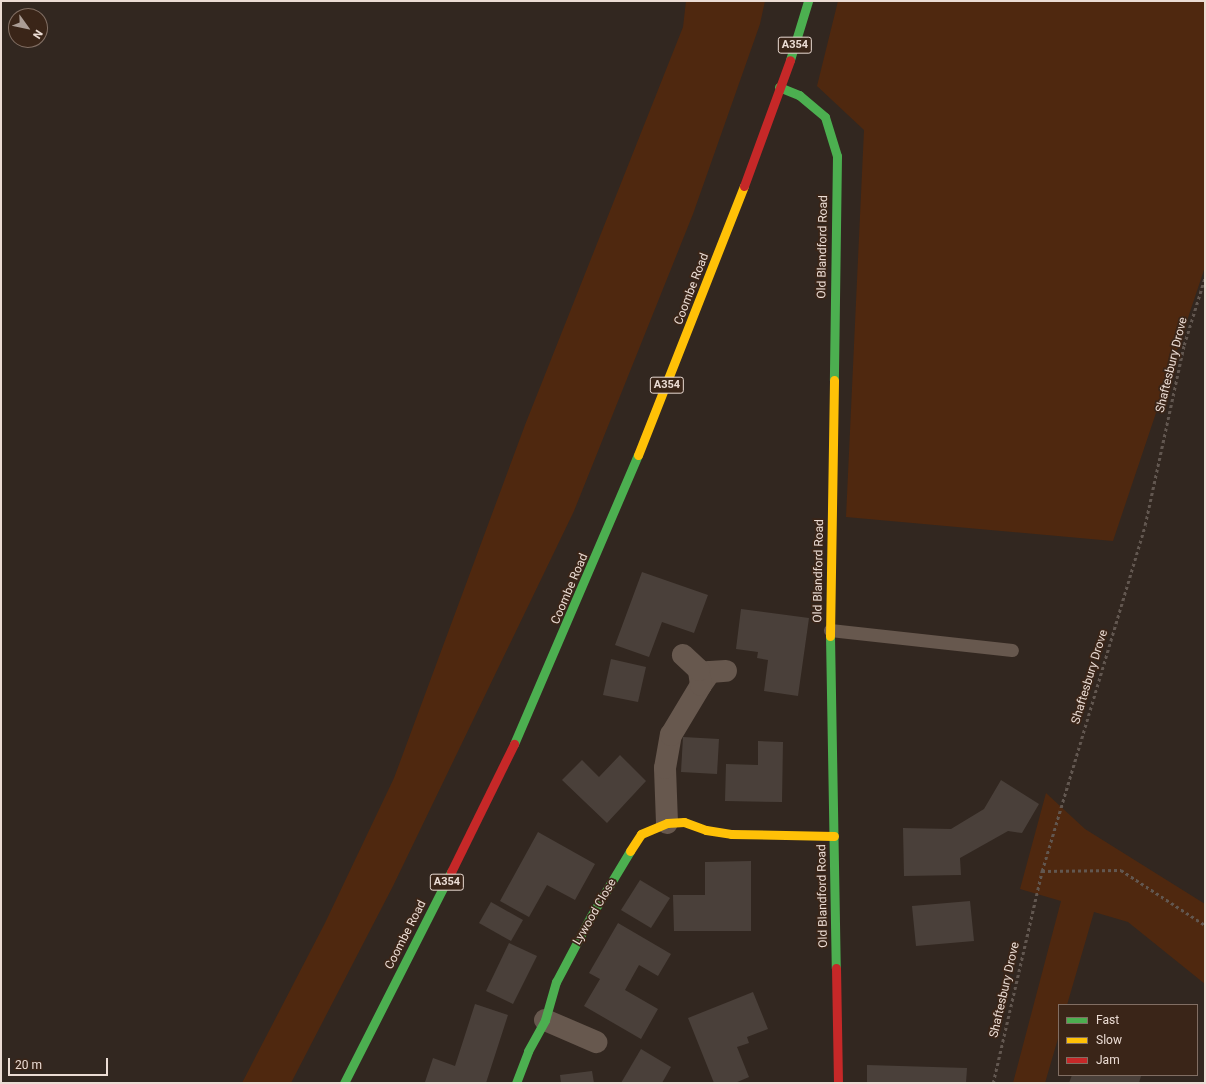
<!DOCTYPE html>
<html>
<head>
<meta charset="utf-8">
<style>
	body { margin:0 }
	#map { position:relative; width:1206px; height:1084px; overflow:hidden; background:#322720; font-family:Roboto,sans-serif }
	div>[style] { position:absolute }
	.green>* { inset:0; background:#4f280f }
	.building>* { inset:0; background:#4a403a }
	.path>* { height:2.5px; margin-top:-1.25px; transform-origin:0; background:repeating-linear-gradient(90deg,#625750 0 3px,transparent 0 6px) }
	.lane>* { height:13px; margin:-6.5px; padding:0 6.5px; transform-origin:6.5px; border-radius:6.5px; background:#67584e }
	.street>* { height:22px; margin:-11px; padding:0 11px; transform-origin:11px; border-radius:11px; background:#67584e }
	.fast>* { height:9px; margin:-4.5px; padding:0 4.5px; transform-origin:4.5px; border-radius:4.5px; background:#4caf50 }
	.slow>* { height:9px; margin:-4.5px; padding:0 4.5px; transform-origin:4.5px; border-radius:4.5px; background:#ffc107 }
	.jam>* { height:9px; margin:-4.5px; padding:0 4.5px; transform-origin:4.5px; border-radius:4.5px; background:#c62828 }
	span { translate:-50% -50%; white-space:nowrap; text-align:center; line-height:1.15; -webkit-text-stroke:3.5px #3a2518; paint-order:stroke }
	.shield-label span { padding:1px 3px; background:#3a2518; border:1px solid; border-radius:3px; -webkit-text-stroke-width:0 }
	.shield-label { font-size:11px; color:#ebdcd4; font-weight:700 }
	.street-label { font-size:12px; color:#ebdcd4 }
	.frame { position:absolute; inset:0; border:2px solid #ebdcd4; pointer-events:none }
	.legend { position:absolute; left:1058px; top:1004px; width:140px; height:72px; box-sizing:border-box; background:#3a2518; border:1px solid #816e63; margin:0; padding:5px 7px; list-style:none; font-size:12px; color:#ebdcd4 }
	.legend li { display:flex; align-items:center; gap:8px; height:20px }
	.legend b { width:20px; border:1px solid #816e63 }
	.north { position:absolute; left:8px; top:8px; width:40px; height:40px; box-sizing:border-box; background:#3a2518; border:1px solid #816e63; border-radius:50%; rotate:123deg; font-size:11px; font-weight:700; line-height:16px; text-align:center; color:#ebdcd4 }
	.north::after { content:''; display:block; margin:auto; width:14px; height:18px; background:#aa9d95; clip-path:polygon(50% 0,100% 100%,50% 72%,0 100%) }
	.scale { position:absolute; left:8px; top:1058px; width:100px; height:18px; box-sizing:border-box; border:2px solid #ebdcd4; border-top:0; padding-left:5px; font-size:12px; line-height:14px; white-space:nowrap; color:#ebdcd4; -webkit-text-stroke:3px #3a2518; paint-order:stroke }
</style>
</head>
<body>
<div id="map">
	<div class="green">
		<div style="clip-path:polygon(686px 1px,765px 1px,760px 24px,693px 214px,574px 511px,393px 886px,291px 1083px,242px 1083px,325px 923px,394px 778px,525px 425px,683px 27px)"></div>
		<div style="clip-path:polygon(838px 1px,1205px 1px,1205px 267px,1113px 541px,846px 517px,864px 130px,817px 86px)"></div>
		<div style="clip-path:polygon(1046px 793px,1085px 829px,1205px 904px,1205px 984px,1128px 922px,1094px 912px,1067px 1005px,1059px 1005px,1059px 1035px,1045px 1083px,1013px 1083px,1061px 901px,1020px 889px)"></div>
	</div>
	<div class="building">
		<div style="clip-path:polygon(642px 572px,708px 595px,694px 633px,662px 622px,649px 657px,615px 645px)"></div>
		<div style="clip-path:polygon(741px 609px,809px 618px,798px 696px,764px 691px,768px 660px,757px 658px,758px 652px,736px 649px)"></div>
		<div style="clip-path:polygon(611px 659px,646px 667px,638px 702px,603px 695px)"></div>
		<div style="clip-path:polygon(683px 737px,719px 739px,717px 774px,681px 772px)"></div>
		<div style="clip-path:polygon(758px 741px,783px 742px,782px 802px,725px 801px,726px 764px,758px 765px)"></div>
		<div style="clip-path:polygon(620px 755px,646px 781px,607px 823px,562px 780px,582px 760px,599px 777px)"></div>
		<div style="clip-path:polygon(1001px 780px,1039px 804px,1022px 833px,1008px 831px,960px 858px,961px 875px,904px 876px,903px 828px,951px 829px,984px 809px)"></div>
		<div style="clip-path:polygon(538px 832px,595px 864px,575px 900px,547px 885px,529px 917px,500px 901px)"></div>
		<div style="clip-path:polygon(751px 861px,751px 931px,674px 931px,673px 895px,705px 895px,705px 862px)"></div>
		<div style="clip-path:polygon(640px 880px,670px 898px,651px 928px,621px 910px)"></div>
		<div style="clip-path:polygon(970px 901px,974px 941px,916px 946px,912px 906px)"></div>
		<div style="clip-path:polygon(491px 902px,523px 920px,511px 941px,479px 923px)"></div>
		<div style="clip-path:polygon(618px 923px,671px 954px,658px 976px,639px 965px,625px 990px,658px 1009px,641px 1039px,584px 1006px,600px 979px,589px 973px)"></div>
		<div style="clip-path:polygon(509px 943px,537px 956px,513px 1004px,486px 991px)"></div>
		<div style="clip-path:polygon(753px 992px,768px 1029px,747px 1037px,749px 1043px,737px 1047px,749px 1077px,735px 1083px,714px 1083px,688px 1018px)"></div>
		<div style="clip-path:polygon(475px 1004px,508px 1015px,486px 1083px,425px 1082px,433px 1058px,455px 1066px)"></div>
		<div style="clip-path:polygon(641px 1049px,671px 1067px,662px 1083px,621px 1083px)"></div>
		<div style="clip-path:polygon(867px 1065px,967px 1068px,966px 1083px,867px 1083px)"></div>
		<div style="clip-path:polygon(592px 1071px,594px 1083px,561px 1083px,560px 1075px)"></div>
		<div style="clip-path:polygon(1072px 1075px,1139px 1075px,1141px 1076px,1139px 1083px,1069px 1083px)"></div>
	</div>
	<div class="path">
		<div style="left:1042px;top:871px;width:79px;rotate:-0.7deg"></div>
		<div style="left:1121px;top:870px;width:100px;rotate:33.2deg"></div>
		<div style="left:993px;top:1083px;width:218px;rotate:-77deg"></div>
		<div style="left:1042px;top:871px;width:361px;rotate:-73.4deg"></div>
		<div style="left:1145px;top:525px;width:184px;rotate:-77.8deg"></div>
		<div style="left:1184px;top:345px;width:71px;rotate:-72.8deg"></div>
	</div>
	<div class="lane">
		<div style="left:830px;top:630px;width:183px;rotate:6.3deg"></div>
	</div>
	<div class="street">
		<div style="left:701px;top:685px;width:16px;rotate:-55deg"></div>
		<div style="left:710px;top:672px;width:16px;rotate:-4deg"></div>
		<div style="left:667px;top:823px;width:55px;rotate:-92.1deg"></div>
		<div style="left:665px;top:768px;width:34px;rotate:-80deg"></div>
		<div style="left:671px;top:735px;width:58px;rotate:-59deg"></div>
		<div style="left:701px;top:685px;width:15px;rotate:-98deg"></div>
		<div style="left:699px;top:670px;width:22px;rotate:-137deg"></div>
		<div style="left:545px;top:1020px;width:56px;rotate:23.3deg"></div>
	</div>
	<div class="fast">
		<div style="left:790px;top:60px;width:62px;rotate:-73deg"></div>
		<div style="left:779px;top:87px;width:22px;rotate:22deg"></div>
		<div style="left:799px;top:95px;width:34px;rotate:40deg"></div>
		<div style="left:825px;top:117px;width:41px;rotate:72.9deg"></div>
		<div style="left:837px;top:156px;width:224px;rotate:90.8deg"></div>
		<div style="left:830px;top:636px;width:332px;rotate:89deg"></div>
		<div style="left:514px;top:744px;width:314px;rotate:-66.8deg"></div>
		<div style="left:344px;top:1083px;width:237px;rotate:-63.1deg"></div>
		<div style="left:516px;top:1083px;width:34px;rotate:-69deg"></div>
		<div style="left:528px;top:1051px;width:35px;rotate:-61deg"></div>
		<div style="left:545px;top:1020px;width:40px;rotate:-74deg"></div>
		<div style="left:556px;top:982px;width:75px;rotate:-62.1deg"></div>
		<div style="left:591px;top:916px;width:76px;rotate:-59deg"></div>
	</div>
	<div class="slow">
		<div style="left:638px;top:455px;width:289px;rotate:-68.5deg"></div>
		<div style="left:830px;top:636px;width:256px;rotate:-89.1deg"></div>
		<div style="left:630px;top:851px;width:20px;rotate:-57deg"></div>
		<div style="left:641px;top:834px;width:28px;rotate:-23deg"></div>
		<div style="left:667px;top:823px;width:17px;rotate:-3deg"></div>
		<div style="left:684px;top:822px;width:23px;rotate:20deg"></div>
		<div style="left:706px;top:830px;width:25px;rotate:9deg"></div>
		<div style="left:731px;top:834px;width:103px;rotate:1.1deg"></div>
	</div>
	<div class="jam">
		<div style="left:744px;top:186px;width:134px;rotate:-69.9deg"></div>
		<div style="left:451px;top:872px;width:143px;rotate:-63.8deg"></div>
		<div style="left:836px;top:968px;width:115px;rotate:89deg"></div>
	</div>
	<div class="shield-label">
		<span style="left:795px;top:45px">A354</span>
		<span style="left:667px;top:385px">A354</span>
		<span style="left:447px;top:882px">A354</span>
	</div>
	<div class="street-label">
		<span style="left:823px;top:247px;rotate:-89deg">Old Blandford Road</span>
		<span style="left:692px;top:289px;rotate:-69deg">Coombe Road</span>
		<span style="left:1172px;top:365px;rotate:-76deg">Shaftesbury Drove</span>
		<span style="left:819px;top:571px;rotate:-89deg">Old Blandford Road</span>
		<span style="left:570px;top:589px;rotate:-67deg">Coombe Road</span>
		<span style="left:1090px;top:677px;rotate:-73deg">Shaftesbury Drove</span>
		<span style="left:823px;top:896px;rotate:-91deg">Old Blandford Road</span>
		<span style="left:595px;top:912px;rotate:-60deg">Lywood Close</span>
		<span style="left:406px;top:935px;rotate:-63deg">Coombe Road</span>
		<span style="left:1005px;top:990px;rotate:-77deg">Shaftesbury Drove</span>
	</div>
	<div class="frame"></div>
	<ul class="legend">
	<li><b style="height:5px;background:#4caf50"></b>Fast</li>
	<li><b style="height:5px;background:#ffc107"></b>Slow</li>
	<li><b style="height:5px;background:#c62828"></b>Jam</li>
	</ul>
	<div class="north">N</div>
	<div class="scale">20 m</div>
</div>
</body>
</html>
